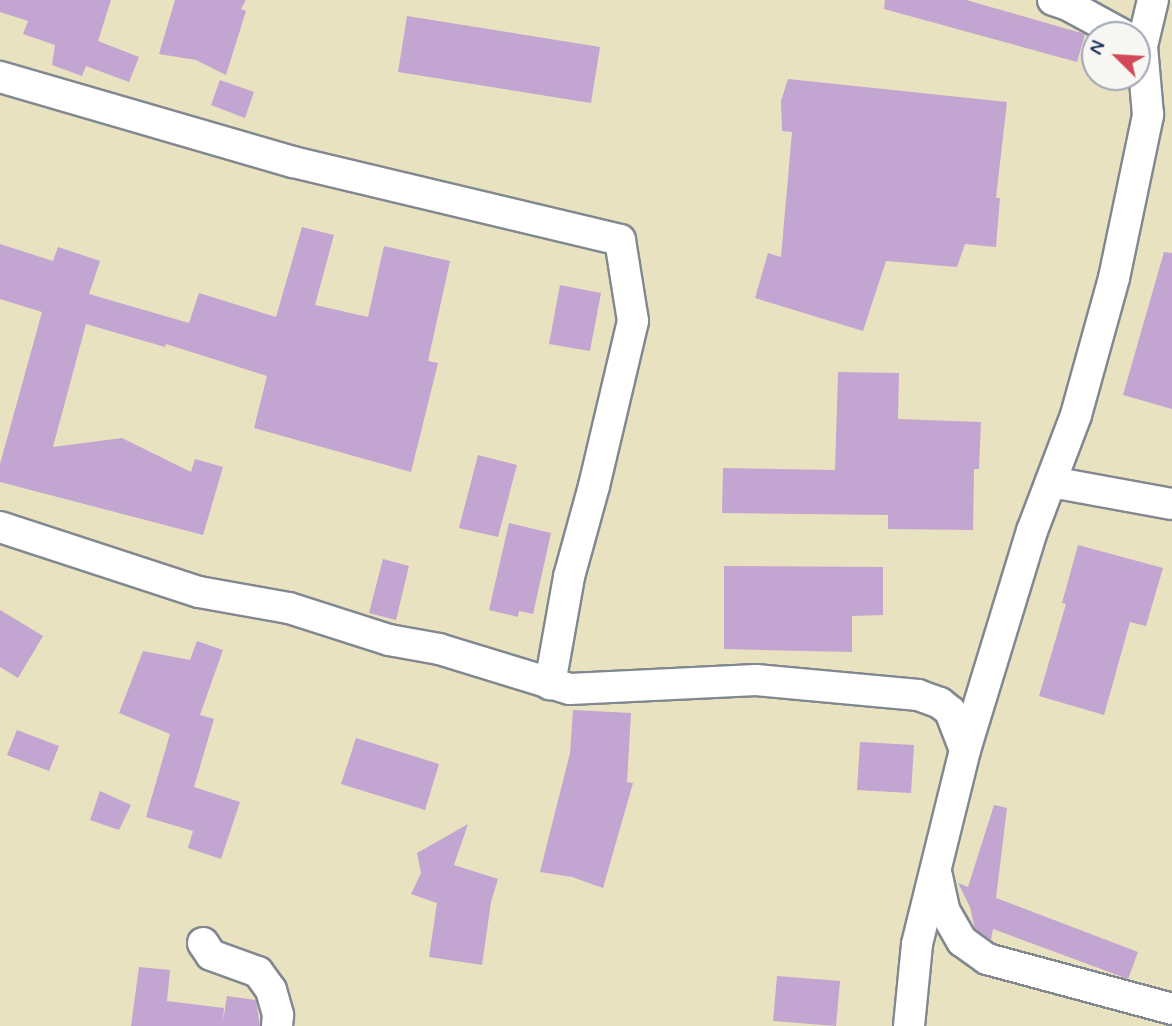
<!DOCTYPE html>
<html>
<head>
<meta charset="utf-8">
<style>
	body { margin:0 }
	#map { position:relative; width:1172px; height:1026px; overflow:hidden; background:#e8e2c1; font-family:Mynerve,sans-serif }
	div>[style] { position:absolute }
	.building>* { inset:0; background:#c2a5d1 }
	.roads { filter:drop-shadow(2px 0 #828890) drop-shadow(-2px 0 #828890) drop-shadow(0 2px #828890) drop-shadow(0 -2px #828890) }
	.street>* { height:30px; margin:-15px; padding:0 15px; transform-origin:15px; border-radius:15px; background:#fff }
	span { translate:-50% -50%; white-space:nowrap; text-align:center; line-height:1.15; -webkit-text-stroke:7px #f6f6f2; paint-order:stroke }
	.north { position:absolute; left:1081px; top:21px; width:70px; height:70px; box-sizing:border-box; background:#f6f6f2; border:2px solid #9ea6b7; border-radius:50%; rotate:294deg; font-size:19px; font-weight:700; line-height:28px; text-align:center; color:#1b2f5e }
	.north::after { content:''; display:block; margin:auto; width:24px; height:32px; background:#d1495b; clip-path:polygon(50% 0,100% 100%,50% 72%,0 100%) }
</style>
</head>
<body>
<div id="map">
	<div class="building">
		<div style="clip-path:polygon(0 0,111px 0,98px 41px,139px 57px,129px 82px,86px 66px,82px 76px,52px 65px,55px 45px,23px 34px,28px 21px,0 12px)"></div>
		<div style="clip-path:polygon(175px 0,246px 0,241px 9px,246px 11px,226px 75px,196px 60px,159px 54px)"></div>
		<div style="clip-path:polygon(885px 0,966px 0,1085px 34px,1077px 62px,884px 9px)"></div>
		<div style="clip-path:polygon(407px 16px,600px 47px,591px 103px,398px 72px)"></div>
		<div style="clip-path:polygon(788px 79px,1007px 102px,996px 198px,1000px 198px,996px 247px,965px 244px,957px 267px,886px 261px,863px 331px,755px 298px,768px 253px,781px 257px,792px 132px,782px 131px,781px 101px)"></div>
		<div style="clip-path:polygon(220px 80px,254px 92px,245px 118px,211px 105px)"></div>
		<div style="clip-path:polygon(302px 227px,334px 235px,315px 305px,368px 317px,384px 246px,450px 261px,428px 361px,438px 363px,411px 472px,254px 428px,267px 376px,166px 344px,165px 347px,86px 324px,53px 447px,122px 438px,191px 472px,195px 459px,223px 467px,203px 535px,0 482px,0 464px,42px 312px,0 299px,0 244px,53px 261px,58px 247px,100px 261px,89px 294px,189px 323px,199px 293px,276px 317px)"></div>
		<div style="clip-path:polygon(1164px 252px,1172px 253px,1172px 409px,1123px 395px)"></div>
		<div style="clip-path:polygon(560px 285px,601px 293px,590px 351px,549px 344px)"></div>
		<div style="clip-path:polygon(838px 372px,899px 373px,898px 419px,981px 422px,979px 469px,974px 469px,973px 530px,888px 529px,888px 515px,722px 513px,723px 468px,835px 470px)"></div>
		<div style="clip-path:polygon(478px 455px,517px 465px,498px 537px,459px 528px)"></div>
		<div style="clip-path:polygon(509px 523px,551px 533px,533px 614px,519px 611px,518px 617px,489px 610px)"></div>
		<div style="clip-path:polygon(1078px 545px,1163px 568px,1146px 626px,1130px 622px,1104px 715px,1039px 696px,1066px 604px,1062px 603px)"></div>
		<div style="clip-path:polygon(383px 559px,409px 566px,396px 620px,369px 613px)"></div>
		<div style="clip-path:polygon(724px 566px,883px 567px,883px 615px,852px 616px,852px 652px,724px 649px)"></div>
		<div style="clip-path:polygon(0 610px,43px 636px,18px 678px,0 667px)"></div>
		<div style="clip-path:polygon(197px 641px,223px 650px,200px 715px,214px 719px,194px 787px,240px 802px,221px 859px,188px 848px,193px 831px,146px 817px,170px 734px,119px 713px,143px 651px,190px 660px)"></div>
		<div style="clip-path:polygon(573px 710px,631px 713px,627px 782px,633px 783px,603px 888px,572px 877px,540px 872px,570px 753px)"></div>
		<div style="clip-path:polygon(17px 730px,59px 746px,49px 771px,7px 755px)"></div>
		<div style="clip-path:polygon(356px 738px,439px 764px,425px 810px,341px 784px)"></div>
		<div style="clip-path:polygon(860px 742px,914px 745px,911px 793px,857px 790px)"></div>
		<div style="clip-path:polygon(100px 791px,131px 805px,119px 830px,90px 820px)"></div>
		<div style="clip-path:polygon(994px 805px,1007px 808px,996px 898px,1138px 952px,1128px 979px,993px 929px,991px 940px,975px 929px,970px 907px,958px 883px,968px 887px)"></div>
		<div style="clip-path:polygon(468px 824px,454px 865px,498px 879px,491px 902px,482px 965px,429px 957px,437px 903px,411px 894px,421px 873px,417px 853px)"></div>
		<div style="clip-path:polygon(139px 967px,170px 970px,167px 1001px,224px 1008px,223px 1021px,227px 996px,256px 1000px,260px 1026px,131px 1026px)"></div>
		<div style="clip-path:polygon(777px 976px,840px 981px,836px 1026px,773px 1021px)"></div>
	</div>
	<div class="roads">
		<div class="street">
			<div style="left:1053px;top:0;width:16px;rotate:18deg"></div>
			<div style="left:1068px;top:5px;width:63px;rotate:28.6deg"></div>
			<div style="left:0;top:77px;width:305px;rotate:16.2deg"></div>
			<div style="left:293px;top:162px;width:336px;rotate:13.4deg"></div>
			<div style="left:620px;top:240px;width:82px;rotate:80.9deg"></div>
			<div style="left:633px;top:321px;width:170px;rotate:103.3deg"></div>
			<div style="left:594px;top:486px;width:94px;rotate:105.4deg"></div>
			<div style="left:569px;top:577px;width:109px;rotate:100.1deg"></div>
			<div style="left:1051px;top:482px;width:123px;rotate:10.3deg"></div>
			<div style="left:0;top:527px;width:209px;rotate:18.1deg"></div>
			<div style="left:199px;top:592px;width:91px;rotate:10.1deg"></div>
			<div style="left:289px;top:608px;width:105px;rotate:17.7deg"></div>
			<div style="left:389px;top:640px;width:51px;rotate:10.2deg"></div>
			<div style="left:439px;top:649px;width:137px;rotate:17deg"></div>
			<div style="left:570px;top:689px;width:186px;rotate:-2.8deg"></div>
			<div style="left:756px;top:680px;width:163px;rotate:5.3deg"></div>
			<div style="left:918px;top:695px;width:23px;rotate:20deg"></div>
			<div style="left:940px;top:703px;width:13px;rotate:39deg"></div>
			<div style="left:950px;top:711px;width:42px;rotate:69deg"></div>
			<div style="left:937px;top:876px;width:35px;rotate:78deg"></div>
			<div style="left:944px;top:910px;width:36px;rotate:60deg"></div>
			<div style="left:962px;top:941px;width:31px;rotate:36deg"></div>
			<div style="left:987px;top:959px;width:192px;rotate:15.1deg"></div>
			<div style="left:203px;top:943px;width:14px;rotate:56deg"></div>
			<div style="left:211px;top:955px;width:50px;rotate:19.9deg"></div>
			<div style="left:258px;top:972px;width:22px;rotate:54deg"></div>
			<div style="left:271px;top:990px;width:26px;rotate:74deg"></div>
			<div style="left:278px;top:1015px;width:11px;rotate:95deg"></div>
			<div style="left:909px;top:1026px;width:82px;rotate:-84.4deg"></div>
			<div style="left:917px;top:944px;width:200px;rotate:-76.1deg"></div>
			<div style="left:965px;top:750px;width:229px;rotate:-73deg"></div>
			<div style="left:1032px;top:531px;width:124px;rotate:-69.2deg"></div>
			<div style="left:1076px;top:415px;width:142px;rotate:-74.5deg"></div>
			<div style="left:1114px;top:278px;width:167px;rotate:-78.2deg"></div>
			<div style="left:1148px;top:115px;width:69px;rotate:-95deg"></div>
			<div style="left:1142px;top:46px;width:47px;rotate:-76.6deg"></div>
		</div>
	</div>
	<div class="north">N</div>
</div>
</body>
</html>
